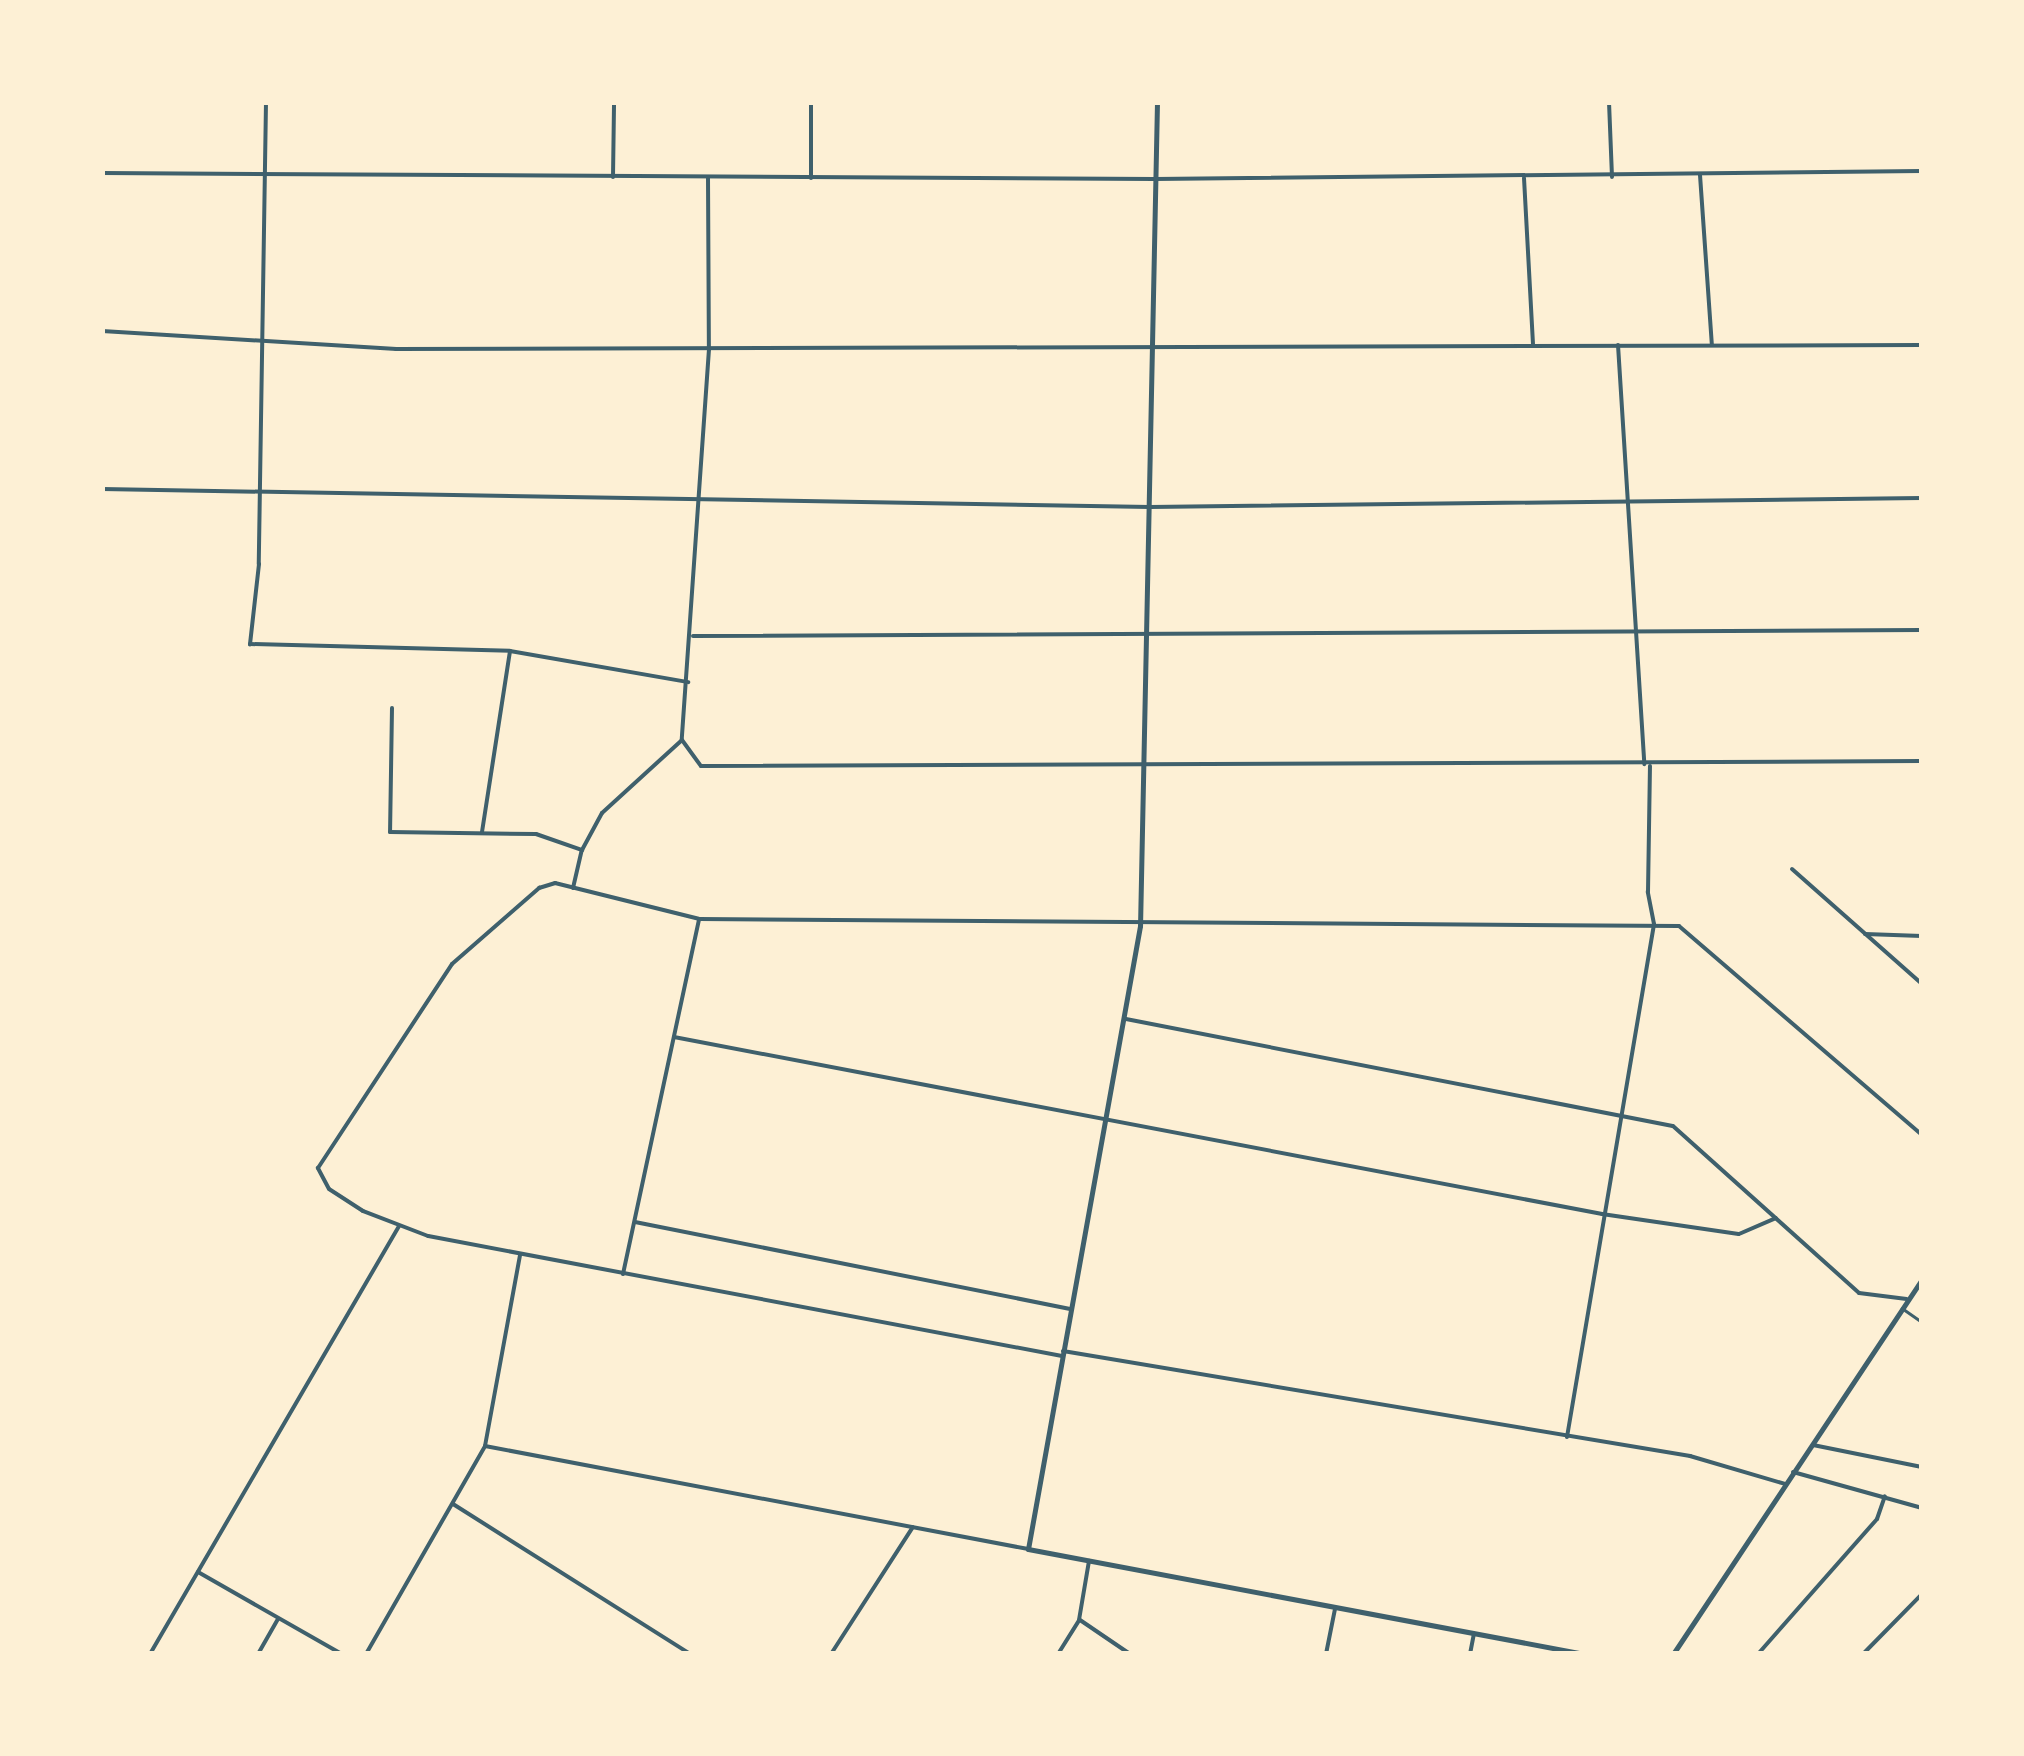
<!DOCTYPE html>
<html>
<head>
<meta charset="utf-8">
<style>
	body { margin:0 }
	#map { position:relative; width:2024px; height:1756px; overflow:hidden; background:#fdf0d5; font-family:"DM Sans",sans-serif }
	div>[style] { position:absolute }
	.service>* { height:2.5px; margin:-1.25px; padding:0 1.25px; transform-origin:1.25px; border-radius:1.25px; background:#3f606c }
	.minor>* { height:4px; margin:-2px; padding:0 2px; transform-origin:2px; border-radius:2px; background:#3f606c }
	.tertiary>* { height:5px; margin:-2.5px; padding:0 2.5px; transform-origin:2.5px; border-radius:2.5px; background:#3f606c }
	span { translate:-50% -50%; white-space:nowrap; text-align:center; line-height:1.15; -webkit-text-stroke:8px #fdf0d5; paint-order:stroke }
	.frame { position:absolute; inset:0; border:105px solid #fdf0d5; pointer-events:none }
</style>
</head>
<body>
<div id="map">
	<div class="service">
		<div style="left:1902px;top:1308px;width:24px;rotate:35deg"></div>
	</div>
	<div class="minor">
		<div style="left:266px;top:102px;width:462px;rotate:90.9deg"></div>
		<div style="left:259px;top:564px;width:81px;rotate:96.4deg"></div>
		<div style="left:250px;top:644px;width:260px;rotate:1.5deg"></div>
		<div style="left:510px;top:651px;width:181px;rotate:9.9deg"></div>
		<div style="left:1609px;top:102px;width:75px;rotate:87.7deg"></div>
		<div style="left:102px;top:173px;width:1053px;rotate:0.33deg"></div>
		<div style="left:1155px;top:179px;width:767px;rotate:-0.6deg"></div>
		<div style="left:1700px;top:175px;width:170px;rotate:86deg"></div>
		<div style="left:613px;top:177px;width:75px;rotate:-89.2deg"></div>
		<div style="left:708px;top:177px;width:172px;rotate:89.7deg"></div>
		<div style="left:709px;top:349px;width:392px;rotate:94deg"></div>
		<div style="left:682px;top:740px;width:32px;rotate:54deg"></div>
		<div style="left:701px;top:766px;width:1221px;rotate:-0.23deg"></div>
		<div style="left:811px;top:178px;width:76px;rotate:-90deg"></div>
		<div style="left:1524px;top:178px;width:167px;rotate:86.9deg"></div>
		<div style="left:102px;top:331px;width:295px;rotate:3.5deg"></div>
		<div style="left:396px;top:349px;width:1526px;rotate:-0.15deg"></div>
		<div style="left:1618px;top:345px;width:420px;rotate:86.4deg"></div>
		<div style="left:102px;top:489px;width:1048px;rotate:0.98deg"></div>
		<div style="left:1150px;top:507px;width:772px;rotate:-0.67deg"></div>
		<div style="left:693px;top:636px;width:1229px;rotate:-0.28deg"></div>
		<div style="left:392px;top:708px;width:124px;rotate:90.9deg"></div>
		<div style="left:390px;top:832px;width:146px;rotate:0.8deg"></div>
		<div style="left:536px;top:834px;width:49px;rotate:19.2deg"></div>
		<div style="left:482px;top:832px;width:183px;rotate:-81.2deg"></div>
		<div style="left:1792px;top:869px;width:174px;rotate:41.5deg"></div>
		<div style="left:573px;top:888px;width:39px;rotate:-77deg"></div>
		<div style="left:582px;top:850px;width:42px;rotate:-61.6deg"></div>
		<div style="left:602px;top:813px;width:108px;rotate:-42.4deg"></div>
		<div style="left:1865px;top:934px;width:57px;rotate:2deg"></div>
		<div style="left:1126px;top:1019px;width:557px;rotate:11.07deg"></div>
		<div style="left:1673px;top:1126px;width:250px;rotate:41.9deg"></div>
		<div style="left:1859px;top:1293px;width:48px;rotate:7.1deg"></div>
		<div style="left:674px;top:1037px;width:945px;rotate:10.8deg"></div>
		<div style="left:1602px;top:1214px;width:138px;rotate:8.3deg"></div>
		<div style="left:1739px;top:1234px;width:40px;rotate:-23.4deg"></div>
		<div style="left:635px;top:1222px;width:445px;rotate:11.3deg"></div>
		<div style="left:623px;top:1274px;width:363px;rotate:-77.9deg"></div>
		<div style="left:1063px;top:1351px;width:636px;rotate:9.51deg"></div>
		<div style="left:1690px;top:1456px;width:99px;rotate:16.4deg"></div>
		<div style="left:1062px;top:1356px;width:645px;rotate:-169.28deg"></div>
		<div style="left:428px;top:1236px;width:70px;rotate:-159deg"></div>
		<div style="left:363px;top:1211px;width:40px;rotate:-147.1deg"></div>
		<div style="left:329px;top:1189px;width:24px;rotate:-118deg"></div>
		<div style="left:318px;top:1168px;width:244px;rotate:-56.7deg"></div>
		<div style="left:452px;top:964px;width:116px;rotate:-41.1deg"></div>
		<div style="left:539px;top:888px;width:17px;rotate:-17deg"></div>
		<div style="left:555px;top:883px;width:148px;rotate:14deg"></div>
		<div style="left:699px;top:919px;width:980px;rotate:0.41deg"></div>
		<div style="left:1679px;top:926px;width:321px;rotate:40.7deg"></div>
		<div style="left:1567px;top:1437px;width:520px;rotate:-80.37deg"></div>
		<div style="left:1654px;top:924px;width:33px;rotate:-101deg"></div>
		<div style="left:1648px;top:892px;width:126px;rotate:-89.1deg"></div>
		<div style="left:1813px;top:1445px;width:111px;rotate:11.4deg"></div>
		<div style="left:485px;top:1446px;width:553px;rotate:10.74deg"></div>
		<div style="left:1793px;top:1472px;width:134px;rotate:15.6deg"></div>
		<div style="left:453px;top:1504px;width:280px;rotate:32.3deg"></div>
		<div style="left:198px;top:1572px;width:166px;rotate:29.7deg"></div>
		<div style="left:1080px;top:1620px;width:60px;rotate:34.2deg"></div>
		<div style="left:150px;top:1654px;width:494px;rotate:-59.8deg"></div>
		<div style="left:258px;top:1654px;width:40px;rotate:-60.3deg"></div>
		<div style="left:366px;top:1654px;width:240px;rotate:-60.2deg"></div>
		<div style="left:485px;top:1446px;width:194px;rotate:-79.6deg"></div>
		<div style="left:831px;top:1654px;width:151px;rotate:-57.2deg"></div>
		<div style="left:1058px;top:1654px;width:40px;rotate:-58deg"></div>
		<div style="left:1079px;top:1620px;width:60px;rotate:-80.4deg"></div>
		<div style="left:1326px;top:1654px;width:46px;rotate:-78.7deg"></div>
		<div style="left:1470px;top:1654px;width:21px;rotate:-79deg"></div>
		<div style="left:1758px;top:1654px;width:180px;rotate:-48.6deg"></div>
		<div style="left:1877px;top:1519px;width:24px;rotate:-71deg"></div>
		<div style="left:1863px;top:1654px;width:84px;rotate:-45.5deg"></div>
	</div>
	<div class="tertiary">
		<div style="left:1157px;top:102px;width:824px;rotate:91.18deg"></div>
		<div style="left:1140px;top:926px;width:633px;rotate:100.19deg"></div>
		<div style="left:1028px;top:1549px;width:566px;rotate:10.69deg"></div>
		<div style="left:1673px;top:1654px;width:450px;rotate:-56.4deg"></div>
	</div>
	<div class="frame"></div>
</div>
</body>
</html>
